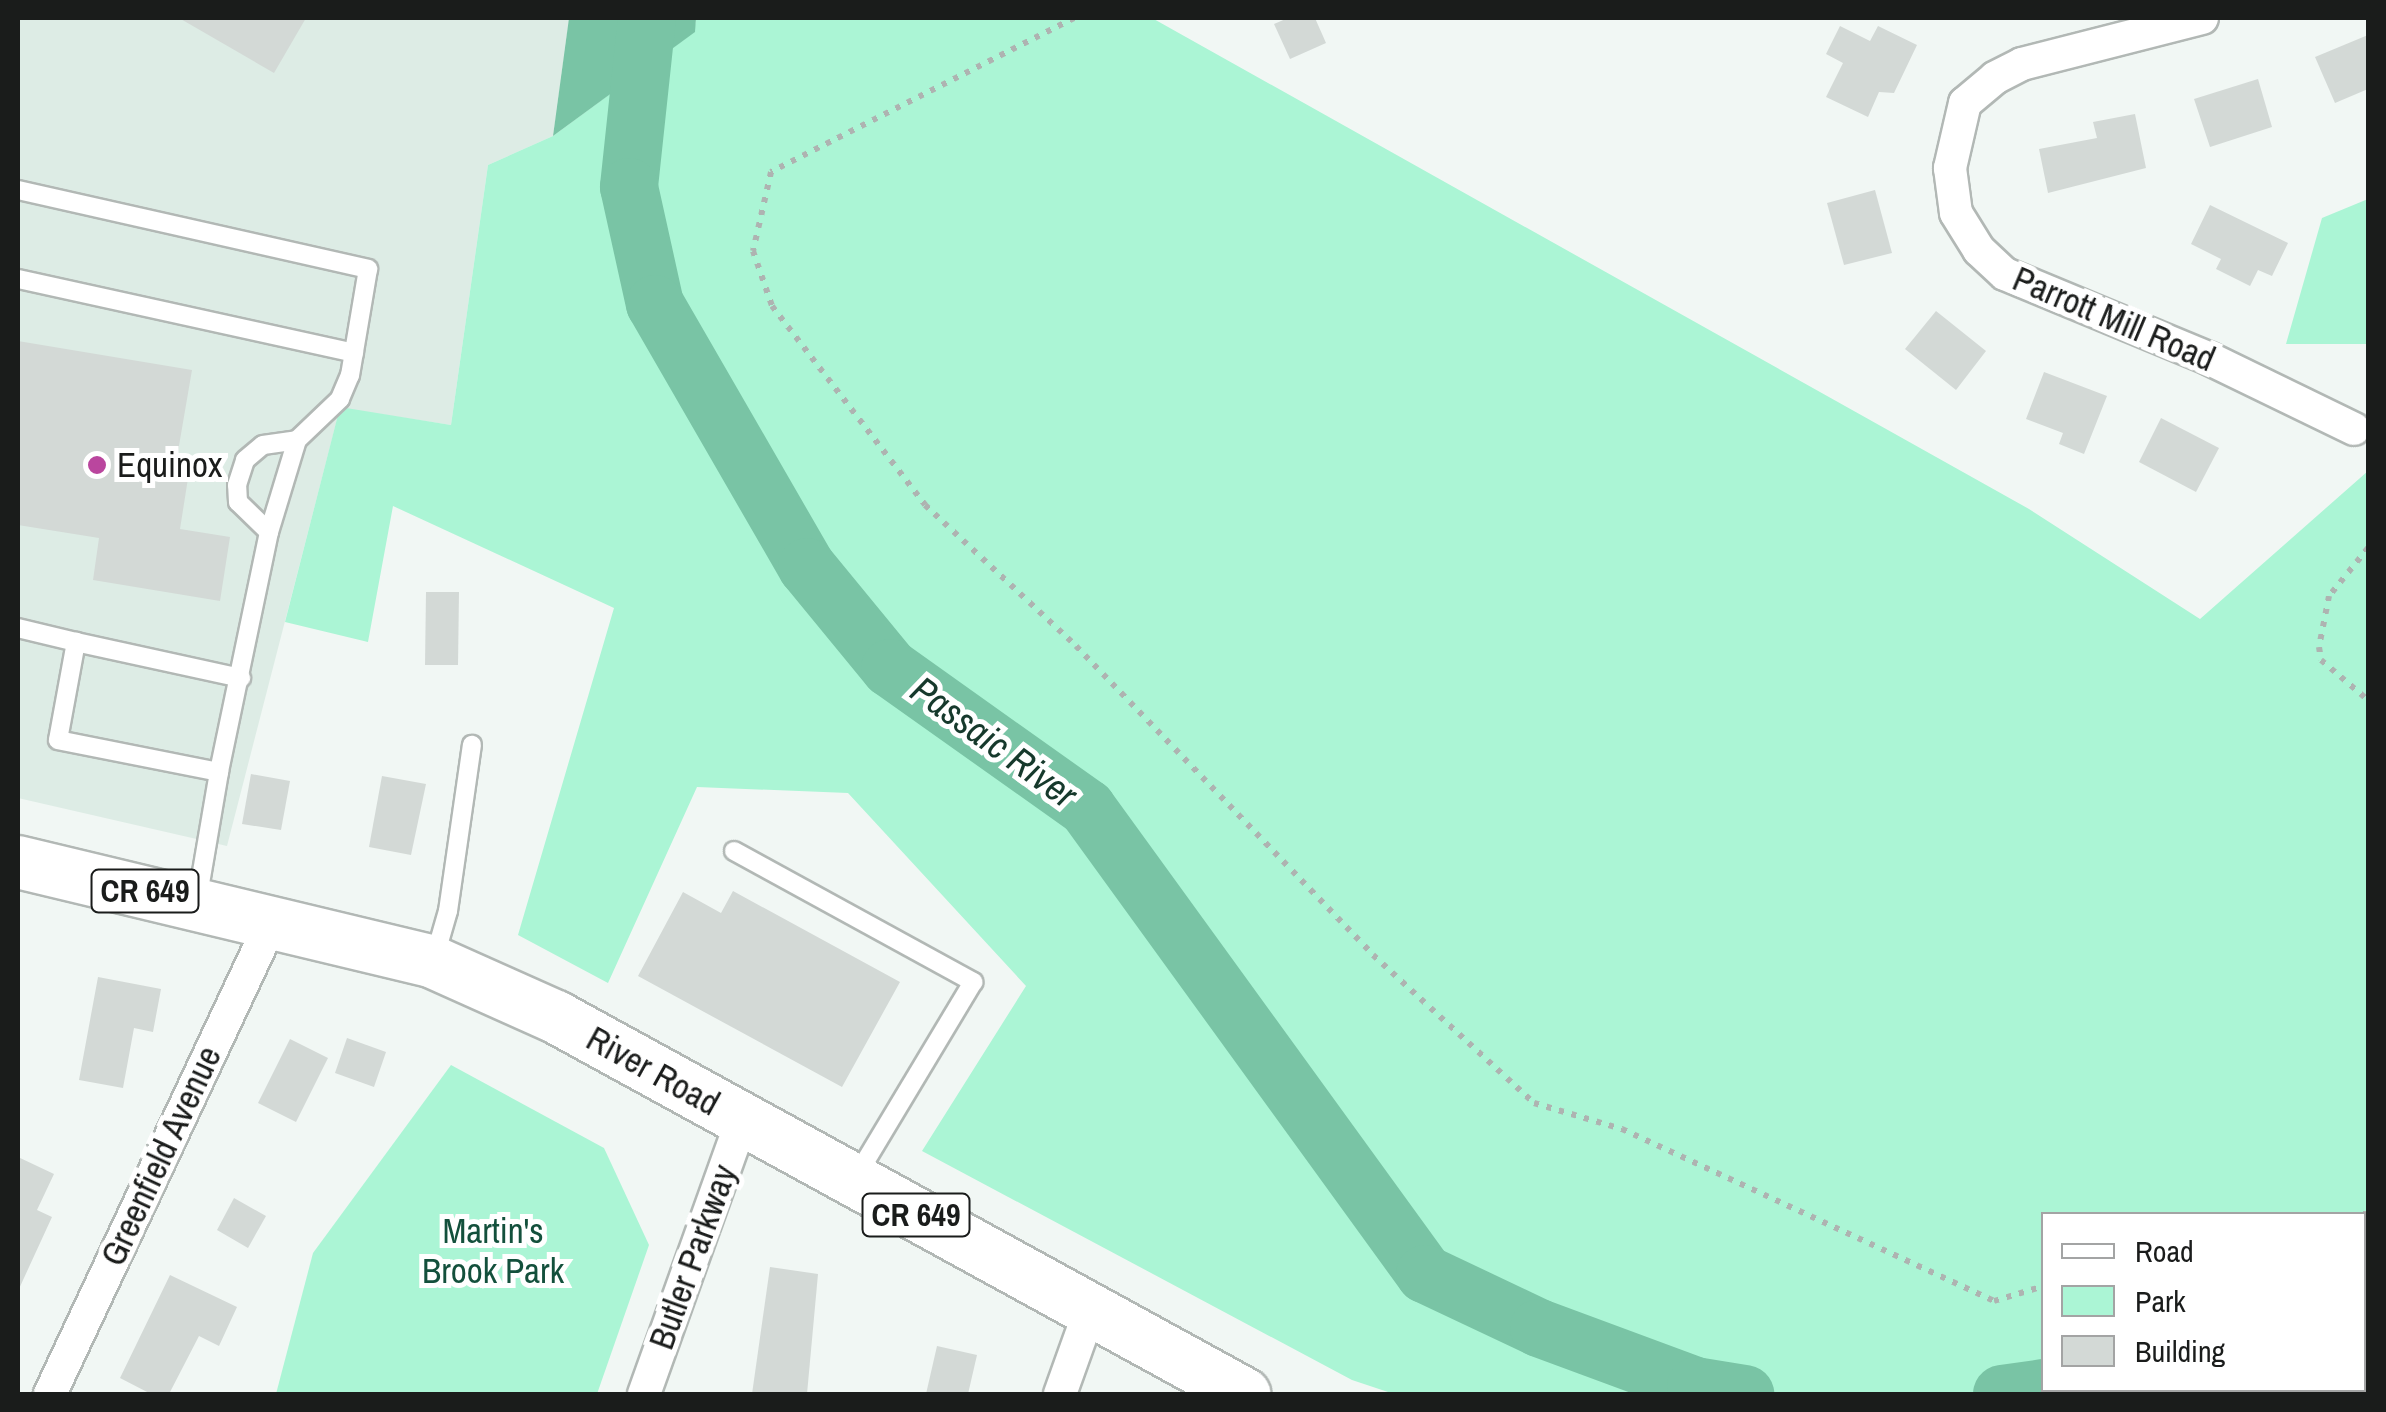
<!DOCTYPE html>
<html>
<head>
<meta charset="utf-8">
<style>
	body { margin:0 }
	#map { position:relative; width:2386px; height:1412px; overflow:hidden; background:#f1f7f4; font-family:"Archivo Narrow",sans-serif }
	div>[style] { position:absolute }
	.built>* { inset:0; background:#ddece5 }
	.green>* { inset:0; background:#abf5d5 }
	.water>* { inset:0; background:#79c4a5 }
	.river>* { height:58px; margin:-29px; padding:0 29px; transform-origin:29px; border-radius:29px; background:#79c4a5 }
	.building>* { inset:0; background:#d3d9d6 }
	.path>* { height:6px; margin-top:-3px; transform-origin:0; background:repeating-linear-gradient(90deg,#aeb3b1 0 5px,transparent 0 13px) }
	.roads { filter:drop-shadow(2px 0 #b2b8b5) drop-shadow(-2px 0 #b2b8b5) drop-shadow(0 2px #b2b8b5) drop-shadow(0 -2px #b2b8b5) }
	.service>* { height:18px; margin:-9px; padding:0 9px; transform-origin:9px; border-radius:9px; background:#fff }
	.minor>* { height:32px; margin:-16px; padding:0 16px; transform-origin:16px; border-radius:16px; background:#fff }
	.primary>* { height:52px; margin:-26px; padding:0 26px; transform-origin:26px; border-radius:26px; background:#fff }
	.dots>* { width:28px; height:28px; translate:-50% -50%; box-sizing:border-box; border:5px solid #fff; border-radius:50% }
	span { translate:-50% -50%; white-space:nowrap; text-align:center; line-height:1.15; -webkit-text-stroke:10px #fff; paint-order:stroke }
	.shield-label span { padding:2px 8px; background:#fff; border:2px solid; border-radius:8px; -webkit-text-stroke-width:0 }
	.shield-label { font-size:32px; color:#1a1c1b; font-weight:700 }
	.street-label { font-size:35px; color:#1a1c1b }
	.poi-label { font-size:35px; color:#1a1c1b }
	.left { translate:0 -50%; text-align:left }
	.park-label { font-size:35px; color:#13503c }
	.water-label { font-size:38px; color:#16392c; font-style:italic }
	.frame { position:absolute; inset:0; border:20px solid #1a1c1b; pointer-events:none }
	.legend { position:absolute; left:2041px; top:1212px; width:325px; height:180px; box-sizing:border-box; background:#fff; border:2px solid #a3a4a4; margin:0; padding:12px 18px; list-style:none; font-size:30px; color:#1a1c1b }
	.legend li { display:flex; align-items:center; gap:20px; height:50px }
	.legend b { width:50px; border:2px solid #a3a4a4 }
</style>
</head>
<body>
<div id="map">
	<div class="built">
		<div style="clip-path:polygon(18px 18px,569px 18px,553px 136px,488px 165px,451px 425px,340px 408px,227px 846px,18px 798px)"></div>
	</div>
	<div class="green">
		<div style="clip-path:polygon(evenodd,696px 18px,1152px 18px,2029px 509px,2200px 619px,2368px 471px,2368px 1394px,1394px 1394px,1352px 1380px,922px 1151px,1026px 986px,848px 793px,697px 787px,608px 983px,518px 935px,614px 608px,393px 506px,368px 642px,285px 622px,340px 407px,451px 425px,488px 165px,553px 136px,694px 32px,696px 18px,2044px 1214px,2364px 1214px,2364px 1390px,2044px 1390px,2044px 1214px)"></div>
		<div style="clip-path:polygon(2368px 199px,2368px 344px,2286px 344px,2322px 218px)"></div>
		<div style="clip-path:polygon(451px 1065px,604px 1148px,649px 1245px,597px 1394px,276px 1394px,313px 1253px)"></div>
	</div>
	<div class="water">
		<div style="clip-path:polygon(569px 18px,696px 18px,695px 32px,553px 136px)"></div>
	</div>
	<div class="river">
		<div style="left:647px;top:18px;width:170px;rotate:96.1deg"></div>
		<div style="left:629px;top:187px;width:120px;rotate:77.5deg"></div>
		<div style="left:655px;top:304px;width:304px;rotate:60deg"></div>
		<div style="left:807px;top:567px;width:131px;rotate:50.6deg"></div>
		<div style="left:890px;top:668px;width:242px;rotate:35.4deg"></div>
		<div style="left:1087px;top:808px;width:576px;rotate:54.05deg"></div>
		<div style="left:1425px;top:1274px;width:126px;rotate:25.3deg"></div>
		<div style="left:1539px;top:1328px;width:167px;rotate:20.3deg"></div>
		<div style="left:1696px;top:1386px;width:50px;rotate:9.3deg"></div>
		<div style="left:2364px;top:1336px;width:4px"></div>
		<div style="left:2002px;top:1394px;width:42px;rotate:-8.1deg"></div>
	</div>
	<div class="building">
		<div style="clip-path:polygon(179px 18px,306px 18px,274px 73px)"></div>
		<div style="clip-path:polygon(1288px 18px,1315px 18px,1326px 43px,1290px 59px,1274px 24px)"></div>
		<div style="clip-path:polygon(1840px 26px,1870px 41px,1878px 26px,1917px 45px,1894px 93px,1879px 92px,1868px 117px,1826px 97px,1843px 63px,1826px 54px)"></div>
		<div style="clip-path:polygon(2368px 35px,2368px 89px,2335px 103px,2315px 57px)"></div>
		<div style="clip-path:polygon(2258px 79px,2272px 127px,2210px 147px,2194px 99px)"></div>
		<div style="clip-path:polygon(2135px 114px,2146px 168px,2048px 193px,2039px 149px,2097px 138px,2093px 122px)"></div>
		<div style="clip-path:polygon(1875px 190px,1892px 253px,1844px 265px,1827px 203px)"></div>
		<div style="clip-path:polygon(2210px 205px,2288px 243px,2272px 276px,2258px 270px,2250px 286px,2216px 269px,2221px 259px,2191px 244px)"></div>
		<div style="clip-path:polygon(1936px 311px,1986px 351px,1956px 390px,1905px 349px)"></div>
		<div style="clip-path:polygon(18px 341px,192px 370px,175px 469px,189px 472px,180px 529px,230px 537px,220px 601px,93px 580px,99px 538px,18px 525px)"></div>
		<div style="clip-path:polygon(2044px 372px,2107px 396px,2084px 454px,2059px 444px,2063px 433px,2026px 419px)"></div>
		<div style="clip-path:polygon(2161px 418px,2219px 448px,2196px 492px,2139px 462px)"></div>
		<div style="clip-path:polygon(426px 592px,459px 592px,458px 665px,425px 665px)"></div>
		<div style="clip-path:polygon(251px 774px,290px 781px,281px 830px,242px 824px)"></div>
		<div style="clip-path:polygon(382px 776px,426px 784px,411px 855px,369px 847px)"></div>
		<div style="clip-path:polygon(733px 891px,900px 982px,842px 1087px,638px 976px,683px 892px,721px 913px)"></div>
		<div style="clip-path:polygon(98px 977px,161px 989px,153px 1032px,134px 1028px,123px 1088px,79px 1080px)"></div>
		<div style="clip-path:polygon(347px 1038px,386px 1052px,374px 1087px,335px 1073px)"></div>
		<div style="clip-path:polygon(290px 1039px,328px 1058px,296px 1122px,258px 1103px)"></div>
		<div style="clip-path:polygon(18px 1157px,54px 1174px,37px 1210px,52px 1217px,18px 1291px)"></div>
		<div style="clip-path:polygon(234px 1198px,266px 1216px,248px 1248px,217px 1230px)"></div>
		<div style="clip-path:polygon(770px 1267px,818px 1274px,807px 1394px,752px 1394px)"></div>
		<div style="clip-path:polygon(170px 1275px,237px 1307px,219px 1346px,199px 1336px,169px 1394px,151px 1394px,120px 1378px)"></div>
		<div style="clip-path:polygon(937px 1346px,977px 1355px,968px 1394px,926px 1394px)"></div>
	</div>
	<div class="path">
		<div style="left:1074px;top:18px;width:340px;rotate:153.1deg"></div>
		<div style="left:771px;top:172px;width:81px;rotate:102.8deg"></div>
		<div style="left:753px;top:251px;width:58px;rotate:70.9deg"></div>
		<div style="left:772px;top:306px;width:251px;rotate:52.4deg"></div>
		<div style="left:925px;top:505px;width:207px;rotate:43deg"></div>
		<div style="left:1076px;top:646px;width:429px;rotate:46.1deg"></div>
		<div style="left:1373px;top:955px;width:219px;rotate:42.6deg"></div>
		<div style="left:1534px;top:1103px;width:92px;rotate:16.5deg"></div>
		<div style="left:1622px;top:1129px;width:410px;rotate:24.8deg"></div>
		<div style="left:1994px;top:1301px;width:52px;rotate:-16.7deg"></div>
		<div style="left:2368px;top:548px;width:62px;rotate:129.1deg"></div>
		<div style="left:2329px;top:596px;width:52px;rotate:101.1deg"></div>
		<div style="left:2319px;top:647px;width:13px;rotate:81deg"></div>
		<div style="left:2321px;top:660px;width:62px;rotate:40.4deg"></div>
		<div style="left:2363px;top:1214px;width:5px"></div>
	</div>
	<div class="roads">
		<div class="service">
			<div style="left:18px;top:190px;width:359px;rotate:12.7deg"></div>
			<div style="left:368px;top:269px;width:108px;rotate:99.6deg"></div>
			<div style="left:350px;top:375px;width:26px;rotate:113deg"></div>
			<div style="left:340px;top:399px;width:59px;rotate:136.4deg"></div>
			<div style="left:297px;top:440px;width:96px;rotate:106.9deg"></div>
			<div style="left:269px;top:532px;width:245px;rotate:101.8deg"></div>
			<div style="left:219px;top:772px;width:164px;rotate:-168.8deg"></div>
			<div style="left:58px;top:740px;width:100px;rotate:-79.6deg"></div>
			<div style="left:76px;top:642px;width:60px;rotate:-166.4deg"></div>
			<div style="left:18px;top:279px;width:344px;rotate:12.4deg"></div>
			<div style="left:269px;top:532px;width:43px;rotate:-135.9deg"></div>
			<div style="left:238px;top:502px;width:17px;rotate:-93deg"></div>
			<div style="left:237px;top:485px;width:26px;rotate:-72deg"></div>
			<div style="left:245px;top:460px;width:23px;rotate:-40deg"></div>
			<div style="left:263px;top:445px;width:34px;rotate:-8deg"></div>
			<div style="left:76px;top:642px;width:169px;rotate:12.3deg"></div>
			<div style="left:734px;top:851px;width:273px;rotate:28.7deg"></div>
			<div style="left:973px;top:982px;width:227px;rotate:121deg"></div>
			<div style="left:197px;top:901px;width:131px;rotate:-80.3deg"></div>
			<div style="left:435px;top:956px;width:47px;rotate:-73.9deg"></div>
			<div style="left:448px;top:911px;width:168px;rotate:-81.8deg"></div>
		</div>
		<div class="minor">
			<div style="left:2202px;top:18px;width:186px;rotate:165.7deg"></div>
			<div style="left:2022px;top:64px;width:30px;rotate:153deg"></div>
			<div style="left:1995px;top:78px;width:39px;rotate:140deg"></div>
			<div style="left:1965px;top:103px;width:67px;rotate:103deg"></div>
			<div style="left:1950px;top:168px;width:45px;rotate:82.4deg"></div>
			<div style="left:1956px;top:213px;width:44px;rotate:58.1deg"></div>
			<div style="left:1979px;top:250px;width:35px;rotate:43deg"></div>
			<div style="left:2005px;top:274px;width:222px;rotate:22.5deg"></div>
			<div style="left:2210px;top:359px;width:160px;rotate:25.9deg"></div>
			<div style="left:50px;top:1394px;width:525px;rotate:-64.85deg"></div>
			<div style="left:644px;top:1394px;width:291px;rotate:-70.3deg"></div>
			<div style="left:1060px;top:1394px;width:89px;rotate:-70.3deg"></div>
		</div>
		<div class="primary">
			<div style="left:18px;top:862px;width:427px;rotate:13.5deg"></div>
			<div style="left:433px;top:962px;width:135px;rotate:24.1deg"></div>
			<div style="left:556px;top:1017px;width:785px;rotate:28.72deg"></div>
		</div>
	</div>
	<div class="dots">
		<div style="left:97px;top:465px;background:#ba469e"></div>
	</div>
	<div class="shield-label">
		<span style="left:145px;top:891px">CR 649</span>
		<span style="left:916px;top:1215px">CR 649</span>
	</div>
	<div class="street-label">
		<span style="left:2114px;top:319px;rotate:23deg">Parrott Mill Road</span>
		<span style="left:653px;top:1071px;rotate:29deg">River Road</span>
		<span style="left:161px;top:1156px;rotate:-65deg">Greenfield Avenue</span>
		<span style="left:693px;top:1257px;rotate:-70deg">Butler Parkway</span>
	</div>
	<div class="poi-label">
		<span class="left" style="left:117px;top:465px">Equinox</span>
	</div>
	<div class="park-label">
		<span style="left:493px;top:1251px">Martin's<br>Brook Park</span>
	</div>
	<div class="water-label">
		<span style="left:994px;top:742px;rotate:36deg">Passaic River</span>
	</div>
	<div class="frame"></div>
	<ul class="legend">
	<li><b style="height:12px;background:#fff"></b>Road</li>
	<li><b style="height:28px;background:#abf5d5"></b>Park</li>
	<li><b style="height:28px;background:#d3d9d6"></b>Building</li>
	</ul>
</div>
</body>
</html>
